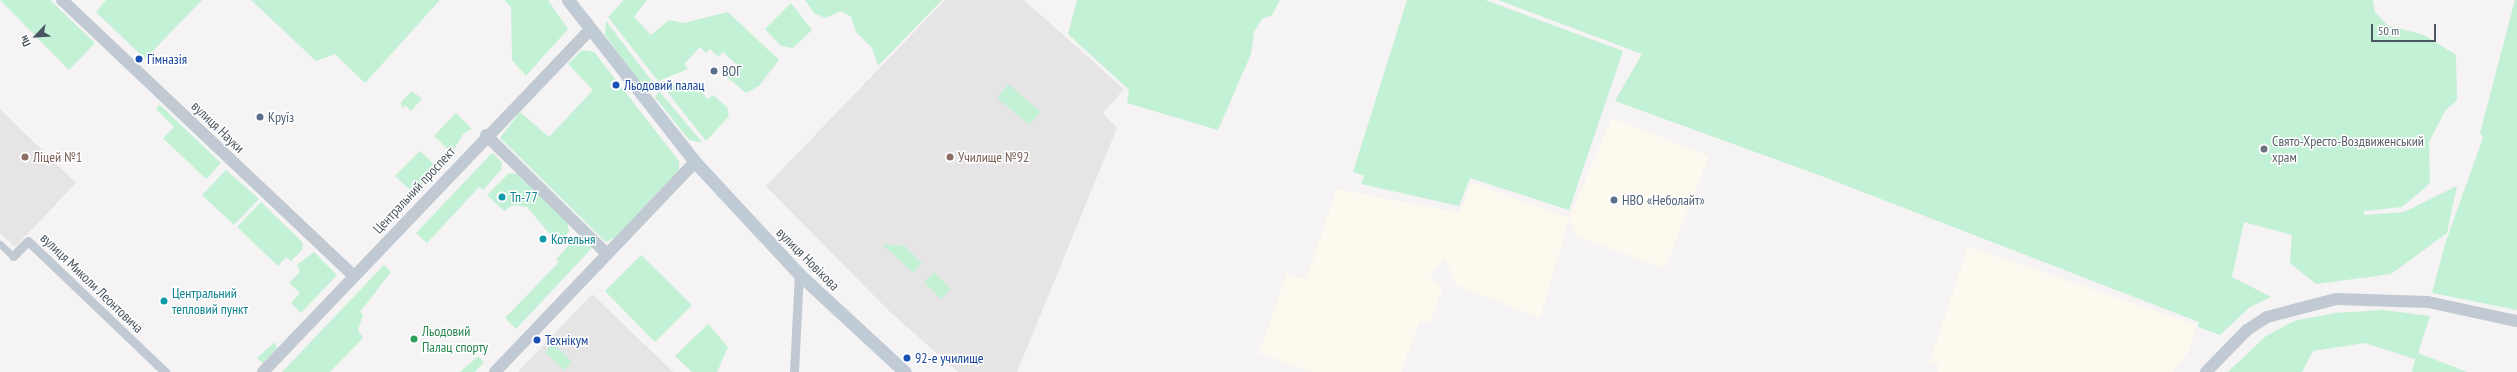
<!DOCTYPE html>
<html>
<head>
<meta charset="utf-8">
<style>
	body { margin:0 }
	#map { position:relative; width:2517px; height:372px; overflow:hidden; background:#f5f3f3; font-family:"PT Sans Narrow",sans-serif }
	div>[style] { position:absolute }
	.commercial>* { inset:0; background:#fdf9ef }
	.education>* { inset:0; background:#e6e4e5 }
	.green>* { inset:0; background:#c3f1d5 }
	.pedestrian>* { height:7px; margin:-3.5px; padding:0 3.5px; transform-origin:3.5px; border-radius:3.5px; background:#c1cad2 }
	.minor>* { height:9px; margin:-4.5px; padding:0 4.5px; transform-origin:4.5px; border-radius:4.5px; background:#c1cad2 }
	.tertiary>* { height:12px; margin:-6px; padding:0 6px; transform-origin:6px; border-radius:6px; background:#c1cad2 }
	.secondary>* { height:13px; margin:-6.5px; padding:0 6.5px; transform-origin:6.5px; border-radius:6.5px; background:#c1cbd6 }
	.dots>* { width:11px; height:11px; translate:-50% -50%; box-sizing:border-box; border:2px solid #fff; border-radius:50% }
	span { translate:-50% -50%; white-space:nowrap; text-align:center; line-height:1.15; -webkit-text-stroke:3px #fff; paint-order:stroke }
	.transit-label { font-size:14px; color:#164399 }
	.left { translate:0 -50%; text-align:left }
	.service-label { font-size:14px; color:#4e5e75 }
	.street-label { font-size:14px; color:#4a5661 }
	.worship-label { font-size:14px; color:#5b616d }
	.education-label { font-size:14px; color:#785e54 }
	.culture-label { font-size:14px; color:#0d838f }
	.leisure-label { font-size:14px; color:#27864d }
	.north { position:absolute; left:16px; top:16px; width:40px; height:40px; -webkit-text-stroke:3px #fff; paint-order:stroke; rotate:245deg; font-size:11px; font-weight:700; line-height:16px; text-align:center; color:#4a5661 }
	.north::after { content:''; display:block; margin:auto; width:14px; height:18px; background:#4a5661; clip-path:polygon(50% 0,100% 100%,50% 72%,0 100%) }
	.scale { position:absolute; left:2371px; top:24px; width:65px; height:18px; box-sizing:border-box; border:2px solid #4a5661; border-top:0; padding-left:5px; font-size:12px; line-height:14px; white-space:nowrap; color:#4a5661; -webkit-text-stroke:3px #fff; paint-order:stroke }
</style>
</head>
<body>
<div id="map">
	<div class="commercial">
		<div style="clip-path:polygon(1612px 118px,1709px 156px,1665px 268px,1577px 237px,1569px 219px,1540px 318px,1456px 285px,1445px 259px,1433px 271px,1430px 279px,1443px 287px,1431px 321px,1419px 322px,1401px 372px,1313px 372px,1259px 353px,1287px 274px,1306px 280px,1337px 189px,1460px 213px,1471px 182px,1569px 218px)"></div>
		<div style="clip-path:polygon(1968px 247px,2197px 325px,2190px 349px,2173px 372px,1937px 372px,1938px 364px,1930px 361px)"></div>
	</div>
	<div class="education">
		<div style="clip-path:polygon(945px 0,1024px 0,1124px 89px,1103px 113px,1117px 128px,1017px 372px,958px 372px,888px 310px,766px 186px)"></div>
		<div style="clip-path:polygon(0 109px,76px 183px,15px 247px,0 233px)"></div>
		<div style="clip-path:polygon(592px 294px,673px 372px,518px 372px)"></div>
	</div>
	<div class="green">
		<div style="clip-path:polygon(0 0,50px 0,95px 43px,69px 70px)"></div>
		<div style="clip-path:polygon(106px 0,202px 0,145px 59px,96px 12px)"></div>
		<div style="clip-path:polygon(251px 0,440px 0,365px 83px,335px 54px,316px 61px)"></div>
		<div style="clip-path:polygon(504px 0,548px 0,568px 29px,526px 76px,512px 60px,511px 7px)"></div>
		<div style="clip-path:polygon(624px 0,647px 0,634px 17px,651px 35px,669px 20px,684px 23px,728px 12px,779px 60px,759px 86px,746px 93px,727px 77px,737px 65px,723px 52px,718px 57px,710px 49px,706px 53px,700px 47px,684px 64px,688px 69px,658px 81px,608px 17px)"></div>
		<div style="clip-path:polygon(805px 0,942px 0,878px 66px,872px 48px,856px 32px,851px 17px,841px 11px,825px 18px,814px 13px)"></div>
		<div style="clip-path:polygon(1077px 0,1280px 0,1272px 15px,1262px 19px,1254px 32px,1251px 54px,1218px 130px,1127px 103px,1129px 90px,1068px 34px)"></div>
		<div style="clip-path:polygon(1407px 0,1485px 0,1623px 51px,1569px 210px,1470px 178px,1459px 206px,1361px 184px,1364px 176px,1353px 172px)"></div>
		<div style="clip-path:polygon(1498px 0,2373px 0,2375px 12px,2387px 25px,2424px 35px,2456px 55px,2457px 100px,2445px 111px,2429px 142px,2430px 182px,2426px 187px,2402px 207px,2364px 211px,2364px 215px,2404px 212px,2457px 186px,2447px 233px,2391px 274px,2316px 284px,2290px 263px,2292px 235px,2244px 222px,2232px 277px,2271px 297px,2250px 307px,2220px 335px,2198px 327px,2199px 322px,1824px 177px,1615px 101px,1642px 54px)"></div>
		<div style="clip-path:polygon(2515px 0,2517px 0,2517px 310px,2432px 293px,2445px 244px,2483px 138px,2480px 133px)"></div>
		<div style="clip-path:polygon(791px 3px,812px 30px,793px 48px,781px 46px,765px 29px)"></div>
		<div style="clip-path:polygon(606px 21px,654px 84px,647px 85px,638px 80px,605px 35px)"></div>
		<div style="clip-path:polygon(582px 50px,594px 52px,679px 161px,679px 170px,614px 238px,606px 242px,500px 138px,520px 112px,549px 137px,593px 90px,568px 64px)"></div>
		<div style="clip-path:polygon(674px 84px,697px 87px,707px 99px,713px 95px,727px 107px,729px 116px,706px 141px,665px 89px)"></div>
		<div style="clip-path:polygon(1008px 84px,1041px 112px,1029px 125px,997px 98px)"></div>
		<div style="clip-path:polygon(412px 91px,422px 99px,411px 111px,405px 105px,402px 109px,401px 102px)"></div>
		<div style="clip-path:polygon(659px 91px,703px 143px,689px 140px,655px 97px)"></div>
		<div style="clip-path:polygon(160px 105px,221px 163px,206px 179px,163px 138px,174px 127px,156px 109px)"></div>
		<div style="clip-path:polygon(456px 113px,472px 129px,463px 134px,452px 153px,434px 136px)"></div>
		<div style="clip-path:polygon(420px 151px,438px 168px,413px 193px,395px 176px)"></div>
		<div style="clip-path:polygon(492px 153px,502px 162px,501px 170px,483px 190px,479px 187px,427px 243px,416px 233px)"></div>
		<div style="clip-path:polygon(226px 170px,259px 199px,234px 225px,202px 195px)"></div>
		<div style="clip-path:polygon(509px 173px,517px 174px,567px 222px,569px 232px,558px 244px,527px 207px,513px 205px,504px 211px,487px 195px)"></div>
		<div style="clip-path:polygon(261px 202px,303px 243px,302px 250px,291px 261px,286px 257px,278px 266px,237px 227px)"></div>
		<div style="clip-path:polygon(582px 239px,592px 248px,516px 329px,505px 318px,559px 262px,556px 259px,574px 240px)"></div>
		<div style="clip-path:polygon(882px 244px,905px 246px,922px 263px,913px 273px)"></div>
		<div style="clip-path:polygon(314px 252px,337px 275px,301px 313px,291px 303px,300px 293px,289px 283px,300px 272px,297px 265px)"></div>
		<div style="clip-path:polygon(641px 255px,692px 305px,655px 342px,605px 291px)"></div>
		<div style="clip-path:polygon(384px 265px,391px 272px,360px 312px,363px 315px,358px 330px,363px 338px,330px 372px,282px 372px)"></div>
		<div style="clip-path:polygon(934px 272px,951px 289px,941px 299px,924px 282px)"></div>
		<div style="clip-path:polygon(2383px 310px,2430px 316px,2418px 353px,2467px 372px,2412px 372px,2415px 359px,2365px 343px,2313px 351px,2302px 372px,2228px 372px,2266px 336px,2294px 321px,2335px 313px)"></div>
		<div style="clip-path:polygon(708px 324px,728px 347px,717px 372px,692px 372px,675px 356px)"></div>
		<div style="clip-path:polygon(275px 342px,277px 348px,263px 363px,257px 358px)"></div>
		<div style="clip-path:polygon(553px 343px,572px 362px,564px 370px,545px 352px)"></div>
		<div style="clip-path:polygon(478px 356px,484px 362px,475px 372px,460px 372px)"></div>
	</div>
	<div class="pedestrian">
		<div style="left:0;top:244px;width:18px;rotate:43deg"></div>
	</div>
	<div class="minor">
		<div style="left:13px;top:256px;width:21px;rotate:-45deg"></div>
		<div style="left:28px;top:241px;width:190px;rotate:43.7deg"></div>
		<div style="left:794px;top:372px;width:98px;rotate:-87.1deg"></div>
	</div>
	<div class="tertiary">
		<div style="left:62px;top:0;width:402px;rotate:43.4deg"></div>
		<div style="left:486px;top:135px;width:170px;rotate:44.5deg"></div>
		<div style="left:263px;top:372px;width:472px;rotate:-46.3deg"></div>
		<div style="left:495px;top:372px;width:290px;rotate:-46.4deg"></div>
		<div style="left:2206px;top:372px;width:59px;rotate:-45.7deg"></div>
		<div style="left:2247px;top:330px;width:24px;rotate:-33deg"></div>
		<div style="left:2267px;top:317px;width:71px;rotate:-14.6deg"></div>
		<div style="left:2336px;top:299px;width:92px;rotate:1.9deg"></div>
		<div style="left:2428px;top:302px;width:91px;rotate:12.1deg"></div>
	</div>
	<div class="secondary">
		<div style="left:568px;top:0;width:206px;rotate:51.9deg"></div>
		<div style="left:695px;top:162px;width:153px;rotate:47.1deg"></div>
		<div style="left:799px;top:274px;width:144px;rotate:42.8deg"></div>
	</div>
	<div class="dots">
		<div style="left:139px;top:59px;background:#1a4fb4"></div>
		<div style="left:714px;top:71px;background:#5c6f8a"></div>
		<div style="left:616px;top:85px;background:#1a4fb4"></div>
		<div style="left:260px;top:117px;background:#5c6f8a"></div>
		<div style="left:2264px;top:149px;background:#6b7280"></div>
		<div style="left:25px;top:157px;background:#8d6e63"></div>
		<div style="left:950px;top:157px;background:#8d6e63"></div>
		<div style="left:502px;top:197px;background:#0f9aa8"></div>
		<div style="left:1614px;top:200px;background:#5c6f8a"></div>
		<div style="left:543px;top:239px;background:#0f9aa8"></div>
		<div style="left:164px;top:301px;background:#0f9aa8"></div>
		<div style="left:414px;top:339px;background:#2e9e5b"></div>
		<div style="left:537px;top:340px;background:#1a4fb4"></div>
		<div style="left:907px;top:358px;background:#1a4fb4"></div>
	</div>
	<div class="transit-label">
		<span class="left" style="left:147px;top:59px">Гімназія</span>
		<span class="left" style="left:624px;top:85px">Льодовий палац</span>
		<span class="left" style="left:545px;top:340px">Технікум</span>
		<span class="left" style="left:915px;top:358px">92-е училище</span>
	</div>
	<div class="service-label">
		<span class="left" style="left:722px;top:71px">ВОГ</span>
		<span class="left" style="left:268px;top:117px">Круїз</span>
		<span class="left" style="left:1622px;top:200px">НВО «Неболайт»</span>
	</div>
	<div class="street-label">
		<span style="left:218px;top:127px;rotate:44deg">вулиця Науки</span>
		<span style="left:414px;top:190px;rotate:-47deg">Центральний проспект</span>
		<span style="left:808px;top:259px;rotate:45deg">вулиця Новікова</span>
		<span style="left:92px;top:283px;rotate:44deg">вулиця Миколи Леонтовича</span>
	</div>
	<div class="worship-label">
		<span class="left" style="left:2272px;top:149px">Свято-Хресто-Воздвиженський<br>храм</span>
	</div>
	<div class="education-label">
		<span class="left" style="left:33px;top:157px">Ліцей №1</span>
		<span class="left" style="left:958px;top:157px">Училище №92</span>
	</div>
	<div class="culture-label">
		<span class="left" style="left:510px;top:197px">Тп-77</span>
		<span class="left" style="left:551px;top:239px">Котельня</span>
		<span class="left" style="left:172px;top:301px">Центральний<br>тепловий пункт</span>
	</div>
	<div class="leisure-label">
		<span class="left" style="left:422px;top:339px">Льодовий<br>Палац спорту</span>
	</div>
	<div class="north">Пн</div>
	<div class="scale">50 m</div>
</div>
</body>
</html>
